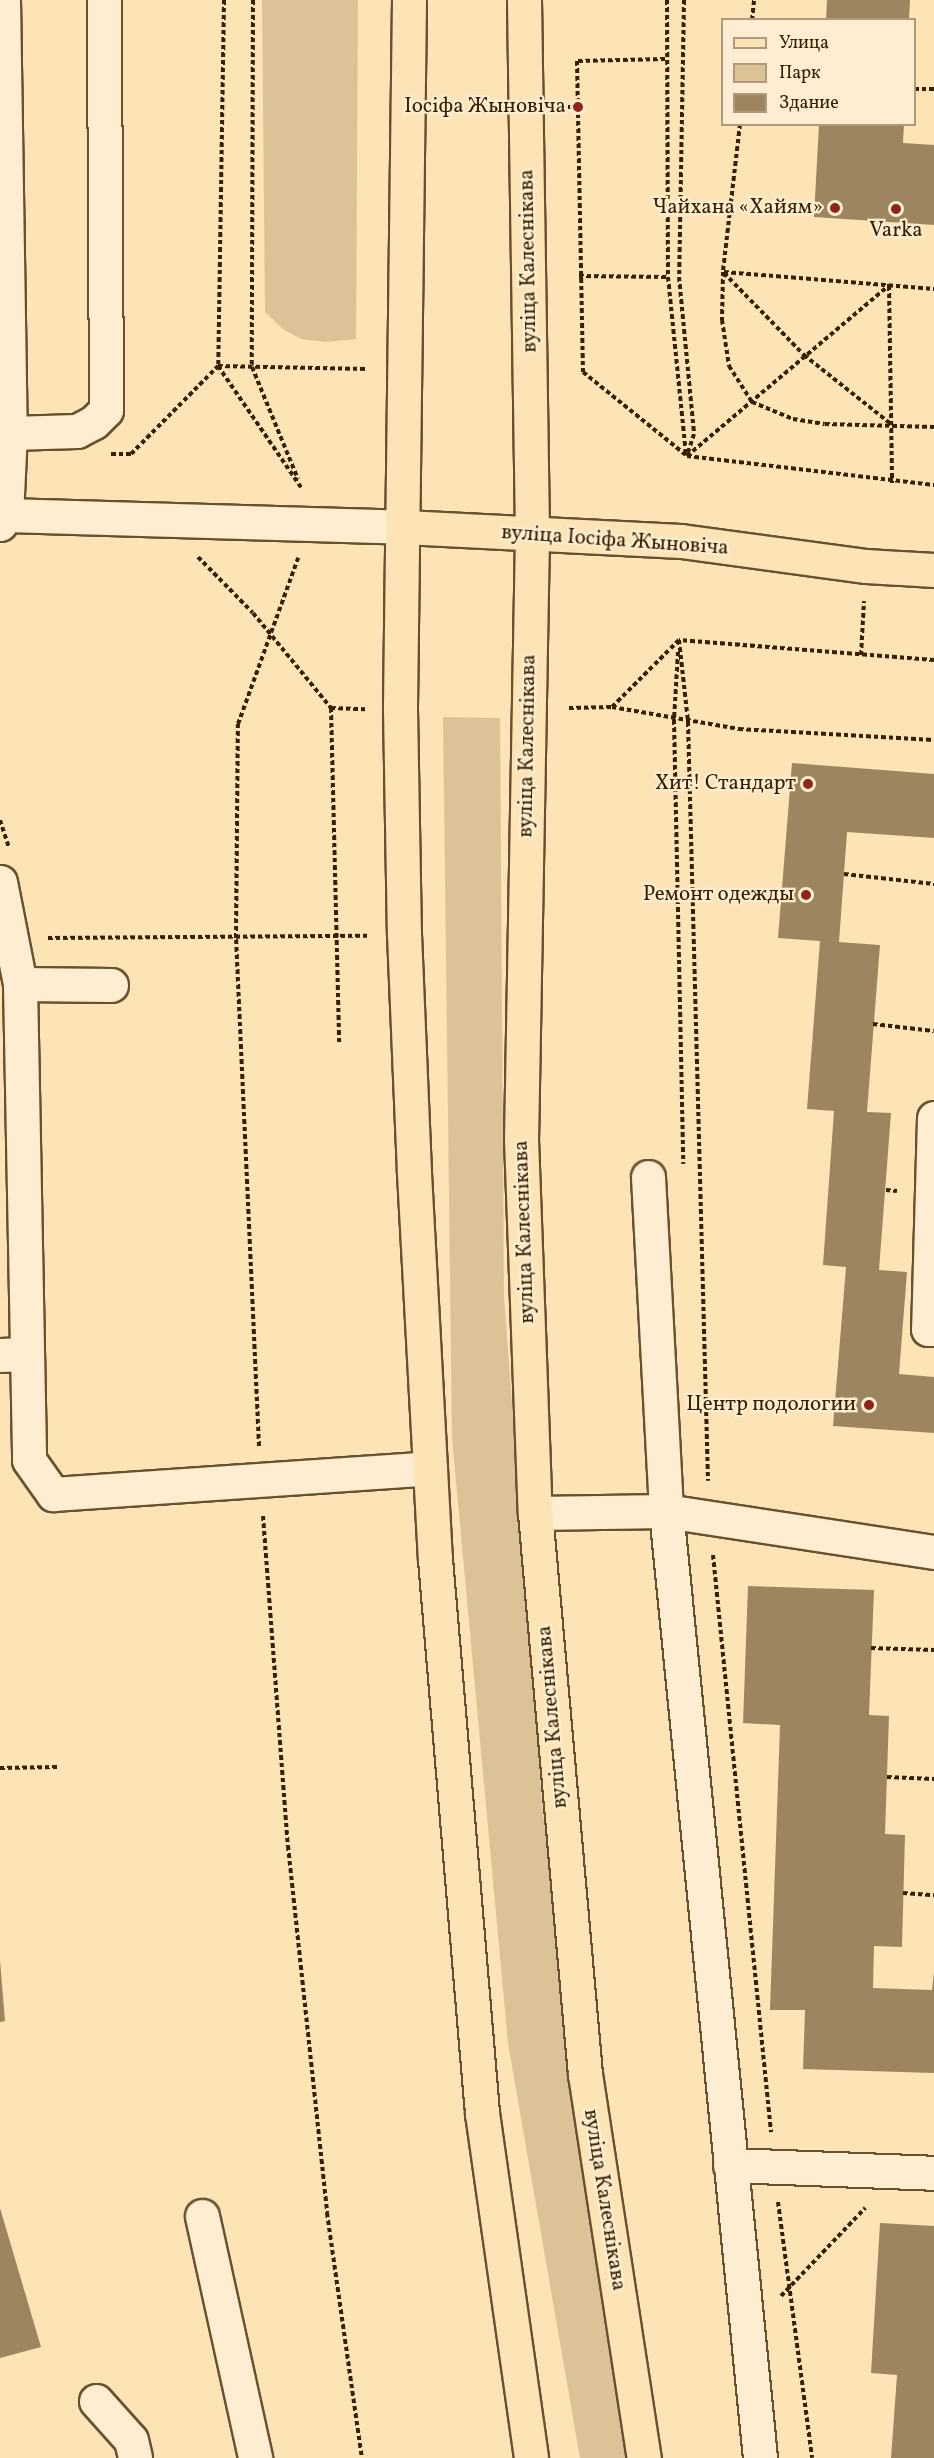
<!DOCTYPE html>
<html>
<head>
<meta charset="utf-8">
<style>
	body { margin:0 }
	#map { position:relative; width:934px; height:2458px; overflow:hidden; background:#fde4b6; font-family:Vollkorn,serif }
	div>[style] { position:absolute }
	.green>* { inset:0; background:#dbc397 }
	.building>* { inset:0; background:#9d865f }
	.path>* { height:4px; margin-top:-2px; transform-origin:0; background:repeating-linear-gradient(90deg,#362000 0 4.5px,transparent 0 7.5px) }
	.roads { filter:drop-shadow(2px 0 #68512e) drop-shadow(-2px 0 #68512e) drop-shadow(0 2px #68512e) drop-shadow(0 -2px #68512e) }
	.minor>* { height:33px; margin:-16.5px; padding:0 16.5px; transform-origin:16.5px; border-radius:16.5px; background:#feedd0 }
	.major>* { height:33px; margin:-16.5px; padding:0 16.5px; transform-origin:16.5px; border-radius:16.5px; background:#fde4b6 }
	.dots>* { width:16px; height:16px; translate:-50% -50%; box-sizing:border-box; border:3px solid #feedd0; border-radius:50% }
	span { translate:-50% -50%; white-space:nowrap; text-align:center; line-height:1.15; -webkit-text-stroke:4.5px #feedd0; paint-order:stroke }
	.poi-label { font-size:21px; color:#362000 }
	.right { translate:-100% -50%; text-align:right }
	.street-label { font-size:21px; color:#362000 }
	.legend { position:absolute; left:721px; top:18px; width:195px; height:108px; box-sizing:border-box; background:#feedd0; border:2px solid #ae9b7d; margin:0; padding:8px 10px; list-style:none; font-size:18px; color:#362000 }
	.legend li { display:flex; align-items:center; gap:12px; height:30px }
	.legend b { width:30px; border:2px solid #ae9b7d }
</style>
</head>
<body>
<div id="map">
	<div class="green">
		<div style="clip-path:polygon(262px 0,358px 0,356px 339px,325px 342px,301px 339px,284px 330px,265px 312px)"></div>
		<div style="clip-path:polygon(443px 717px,500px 718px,504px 1297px,542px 1803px,591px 2216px,627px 2458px,580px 2458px,508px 2043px,452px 1438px)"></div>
	</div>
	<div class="building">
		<div style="clip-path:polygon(827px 0,910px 0,909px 20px,826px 20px)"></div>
		<div style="clip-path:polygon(819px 124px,904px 124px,903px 143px,934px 145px,934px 225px,814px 217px)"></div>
		<div style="clip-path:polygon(792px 763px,934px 774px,934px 838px,847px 832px,839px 942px,880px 945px,867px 1112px,891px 1113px,879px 1270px,907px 1272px,899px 1374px,934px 1377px,934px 1433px,833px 1426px,846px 1267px,823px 1265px,834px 1111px,807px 1109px,820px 941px,778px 938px)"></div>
		<div style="clip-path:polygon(748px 1586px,874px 1590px,869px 1715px,889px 1716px,885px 1834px,905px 1835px,902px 1947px,874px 1946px,873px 1988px,932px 1990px,934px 1972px,934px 2073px,803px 2069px,805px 2010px,770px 2010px,780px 1725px,743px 1723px)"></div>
		<div style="clip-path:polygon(0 1960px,5px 2021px,0 2022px)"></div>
		<div style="clip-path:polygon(0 2208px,41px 2347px,0 2358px)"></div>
		<div style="clip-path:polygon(880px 2223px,934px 2226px,934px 2458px,891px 2458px,897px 2375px,871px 2373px)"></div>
	</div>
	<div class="path">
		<div style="left:224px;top:0;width:366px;rotate:90.9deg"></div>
		<div style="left:218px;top:366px;width:147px;rotate:55.6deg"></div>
		<div style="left:253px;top:0;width:367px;rotate:90.2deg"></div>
		<div style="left:252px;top:367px;width:121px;rotate:67.7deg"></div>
		<div style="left:667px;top:0;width:277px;rotate:89.8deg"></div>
		<div style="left:668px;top:277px;width:177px;rotate:84.2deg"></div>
		<div style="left:684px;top:0;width:277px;rotate:91deg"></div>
		<div style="left:679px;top:277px;width:158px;rotate:84.5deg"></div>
		<div style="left:694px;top:434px;width:23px;rotate:108deg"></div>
		<div style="left:752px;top:20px;width:20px;rotate:-84deg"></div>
		<div style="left:665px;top:59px;width:88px;rotate:178.7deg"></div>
		<div style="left:577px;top:61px;width:311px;rotate:88.9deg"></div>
		<div style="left:583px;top:372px;width:134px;rotate:38.9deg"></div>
		<div style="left:687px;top:456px;width:249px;rotate:6.7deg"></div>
		<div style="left:914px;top:89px;width:20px"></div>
		<div style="left:560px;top:107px;width:18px"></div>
		<div style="left:740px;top:124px;width:149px;rotate:96.6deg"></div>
		<div style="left:723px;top:272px;width:48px;rotate:91.2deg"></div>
		<div style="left:722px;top:320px;width:47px;rotate:81.3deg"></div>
		<div style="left:729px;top:366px;width:43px;rotate:57.4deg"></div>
		<div style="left:752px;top:402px;width:44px;rotate:22.5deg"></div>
		<div style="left:793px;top:419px;width:32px;rotate:9deg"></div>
		<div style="left:825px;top:424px;width:109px;rotate:1.6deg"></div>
		<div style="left:724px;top:272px;width:211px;rotate:4.6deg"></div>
		<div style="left:724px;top:273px;width:115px;rotate:45.7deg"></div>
		<div style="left:804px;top:355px;width:111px;rotate:38.4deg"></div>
		<div style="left:579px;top:276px;width:89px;rotate:0.6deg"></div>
		<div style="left:889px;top:286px;width:197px;rotate:89.1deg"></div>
		<div style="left:111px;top:454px;width:20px"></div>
		<div style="left:131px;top:454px;width:124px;rotate:-45.3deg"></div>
		<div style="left:218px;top:366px;width:149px;rotate:1.2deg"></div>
		<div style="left:687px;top:456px;width:265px;rotate:-40.2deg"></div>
		<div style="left:198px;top:557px;width:78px;rotate:45.5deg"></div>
		<div style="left:253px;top:613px;width:123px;rotate:50.6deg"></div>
		<div style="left:331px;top:708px;width:337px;rotate:88.6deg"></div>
		<div style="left:679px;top:640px;width:82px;rotate:83.7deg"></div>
		<div style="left:688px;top:722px;width:759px;rotate:88.49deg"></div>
		<div style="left:678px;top:652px;width:68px;rotate:93.4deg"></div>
		<div style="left:674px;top:720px;width:444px;rotate:88.8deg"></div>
		<div style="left:861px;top:655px;width:54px;rotate:-86.8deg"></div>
		<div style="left:934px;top:660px;width:256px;rotate:-175.5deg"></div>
		<div style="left:679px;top:640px;width:95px;rotate:135deg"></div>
		<div style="left:612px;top:707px;width:129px;rotate:9.8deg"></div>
		<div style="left:739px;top:729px;width:195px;rotate:3.2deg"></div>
		<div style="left:331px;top:708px;width:34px;rotate:2deg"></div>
		<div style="left:569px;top:708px;width:43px;rotate:-1.3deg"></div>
		<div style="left:0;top:820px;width:29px;rotate:72deg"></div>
		<div style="left:844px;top:874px;width:91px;rotate:6.3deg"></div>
		<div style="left:48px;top:938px;width:319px;rotate:-0.4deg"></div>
		<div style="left:873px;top:1024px;width:61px;rotate:6.5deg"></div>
		<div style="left:886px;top:1190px;width:11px;rotate:5deg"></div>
		<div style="left:259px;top:1446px;width:509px;rotate:-92.59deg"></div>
		<div style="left:236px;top:938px;width:214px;rotate:-89.5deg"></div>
		<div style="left:238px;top:724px;width:177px;rotate:-70.1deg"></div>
		<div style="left:263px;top:1516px;width:331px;rotate:85.7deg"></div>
		<div style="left:288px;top:1846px;width:369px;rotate:83.9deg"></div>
		<div style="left:327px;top:2213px;width:247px;rotate:81.9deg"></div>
		<div style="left:713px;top:1555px;width:580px;rotate:84.26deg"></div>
		<div style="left:871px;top:1648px;width:63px;rotate:1.8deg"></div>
		<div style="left:0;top:1768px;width:57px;rotate:-1deg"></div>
		<div style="left:887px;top:1777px;width:47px;rotate:2.4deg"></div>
		<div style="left:903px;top:1893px;width:31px;rotate:4deg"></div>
		<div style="left:778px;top:2202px;width:258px;rotate:82.4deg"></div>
		<div style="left:781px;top:2296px;width:122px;rotate:-46.3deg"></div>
	</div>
	<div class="roads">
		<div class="minor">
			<div style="left:3px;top:0;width:433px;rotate:89.1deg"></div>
			<div style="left:10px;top:433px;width:82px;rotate:92.8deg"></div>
			<div style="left:10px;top:433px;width:67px;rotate:-1.7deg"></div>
			<div style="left:77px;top:431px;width:19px;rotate:-28deg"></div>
			<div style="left:94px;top:422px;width:17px;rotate:-45deg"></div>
			<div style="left:106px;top:410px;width:410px;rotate:-90.3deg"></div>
			<div style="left:0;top:524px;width:11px;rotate:-56deg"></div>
			<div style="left:6px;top:515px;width:398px;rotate:1.7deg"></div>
			<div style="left:0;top:882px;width:104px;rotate:78.9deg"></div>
			<div style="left:20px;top:984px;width:91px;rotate:0.6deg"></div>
			<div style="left:20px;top:984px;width:476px;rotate:88.9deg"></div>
			<div style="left:29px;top:1460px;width:42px;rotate:54.8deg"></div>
			<div style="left:53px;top:1494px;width:378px;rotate:-3.9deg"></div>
			<div style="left:934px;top:1118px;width:211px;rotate:91.6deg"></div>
			<div style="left:928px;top:1329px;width:6px"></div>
			<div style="left:648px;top:1177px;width:334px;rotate:86.9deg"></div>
			<div style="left:666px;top:1511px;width:952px;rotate:84.33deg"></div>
			<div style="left:0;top:1355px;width:27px;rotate:-2deg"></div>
			<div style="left:535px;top:1513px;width:131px;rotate:-0.9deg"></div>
			<div style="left:666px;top:1511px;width:271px;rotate:8.7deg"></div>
			<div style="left:730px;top:2165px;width:204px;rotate:2.2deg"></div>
			<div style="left:202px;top:2216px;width:248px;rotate:77.6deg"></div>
			<div style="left:96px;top:2401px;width:52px;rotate:48.1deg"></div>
			<div style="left:131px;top:2440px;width:18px;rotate:77deg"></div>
		</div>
		<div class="major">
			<div style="left:409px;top:0;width:709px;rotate:90.73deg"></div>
			<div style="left:400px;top:709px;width:225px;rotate:89deg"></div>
			<div style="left:404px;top:934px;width:239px;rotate:87.6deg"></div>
			<div style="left:414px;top:1173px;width:387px;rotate:86.9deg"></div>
			<div style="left:435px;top:1559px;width:556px;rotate:85.15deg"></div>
			<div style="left:482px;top:2113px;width:348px;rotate:81.9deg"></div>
			<div style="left:524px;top:0;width:535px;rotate:89.14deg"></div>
			<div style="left:532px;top:535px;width:604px;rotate:91.04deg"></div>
			<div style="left:521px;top:1139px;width:374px;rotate:87.9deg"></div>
			<div style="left:535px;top:1513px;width:563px;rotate:84.91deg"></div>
			<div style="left:585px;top:2074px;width:389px;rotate:81.3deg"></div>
			<div style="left:404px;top:527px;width:277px;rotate:2.9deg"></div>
			<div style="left:681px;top:541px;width:187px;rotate:7.7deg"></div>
			<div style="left:866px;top:566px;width:68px;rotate:3.4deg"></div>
		</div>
	</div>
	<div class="dots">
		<div style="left:578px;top:107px;background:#8f2418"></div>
		<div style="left:835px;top:208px;background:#8f2418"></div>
		<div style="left:896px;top:209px;background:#8f2418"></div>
		<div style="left:808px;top:784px;background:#8f2418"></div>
		<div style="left:806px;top:895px;background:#8f2418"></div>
		<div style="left:869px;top:1405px;background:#8f2418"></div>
	</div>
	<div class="poi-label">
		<span class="right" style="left:566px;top:107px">Іосіфа Жыновіча</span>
		<span class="right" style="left:823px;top:208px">Чайхана «Хайям»</span>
		<span style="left:896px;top:231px">Varka</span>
		<span class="right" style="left:796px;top:784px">Хит! Стандарт</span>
		<span class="right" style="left:794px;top:895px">Ремонт одежды</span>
		<span class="right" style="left:856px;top:1405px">Центр подологии</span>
	</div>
	<div class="street-label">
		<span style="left:529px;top:261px;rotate:-91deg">вуліца Калеснікава</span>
		<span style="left:615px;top:541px;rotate:4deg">вуліца Іосіфа Жыновіча</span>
		<span style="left:528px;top:746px;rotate:-89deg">вуліца Калеснікава</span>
		<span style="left:525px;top:1232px;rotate:-92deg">вуліца Калеснікава</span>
		<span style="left:553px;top:1717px;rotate:-95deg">вуліца Калеснікава</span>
		<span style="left:604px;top:2200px;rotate:81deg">вуліца Калеснікава</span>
	</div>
	<ul class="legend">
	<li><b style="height:8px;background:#fde4b6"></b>Улица</li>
	<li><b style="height:16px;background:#dbc397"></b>Парк</li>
	<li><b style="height:16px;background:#9d865f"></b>Здание</li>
	</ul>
</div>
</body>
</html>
